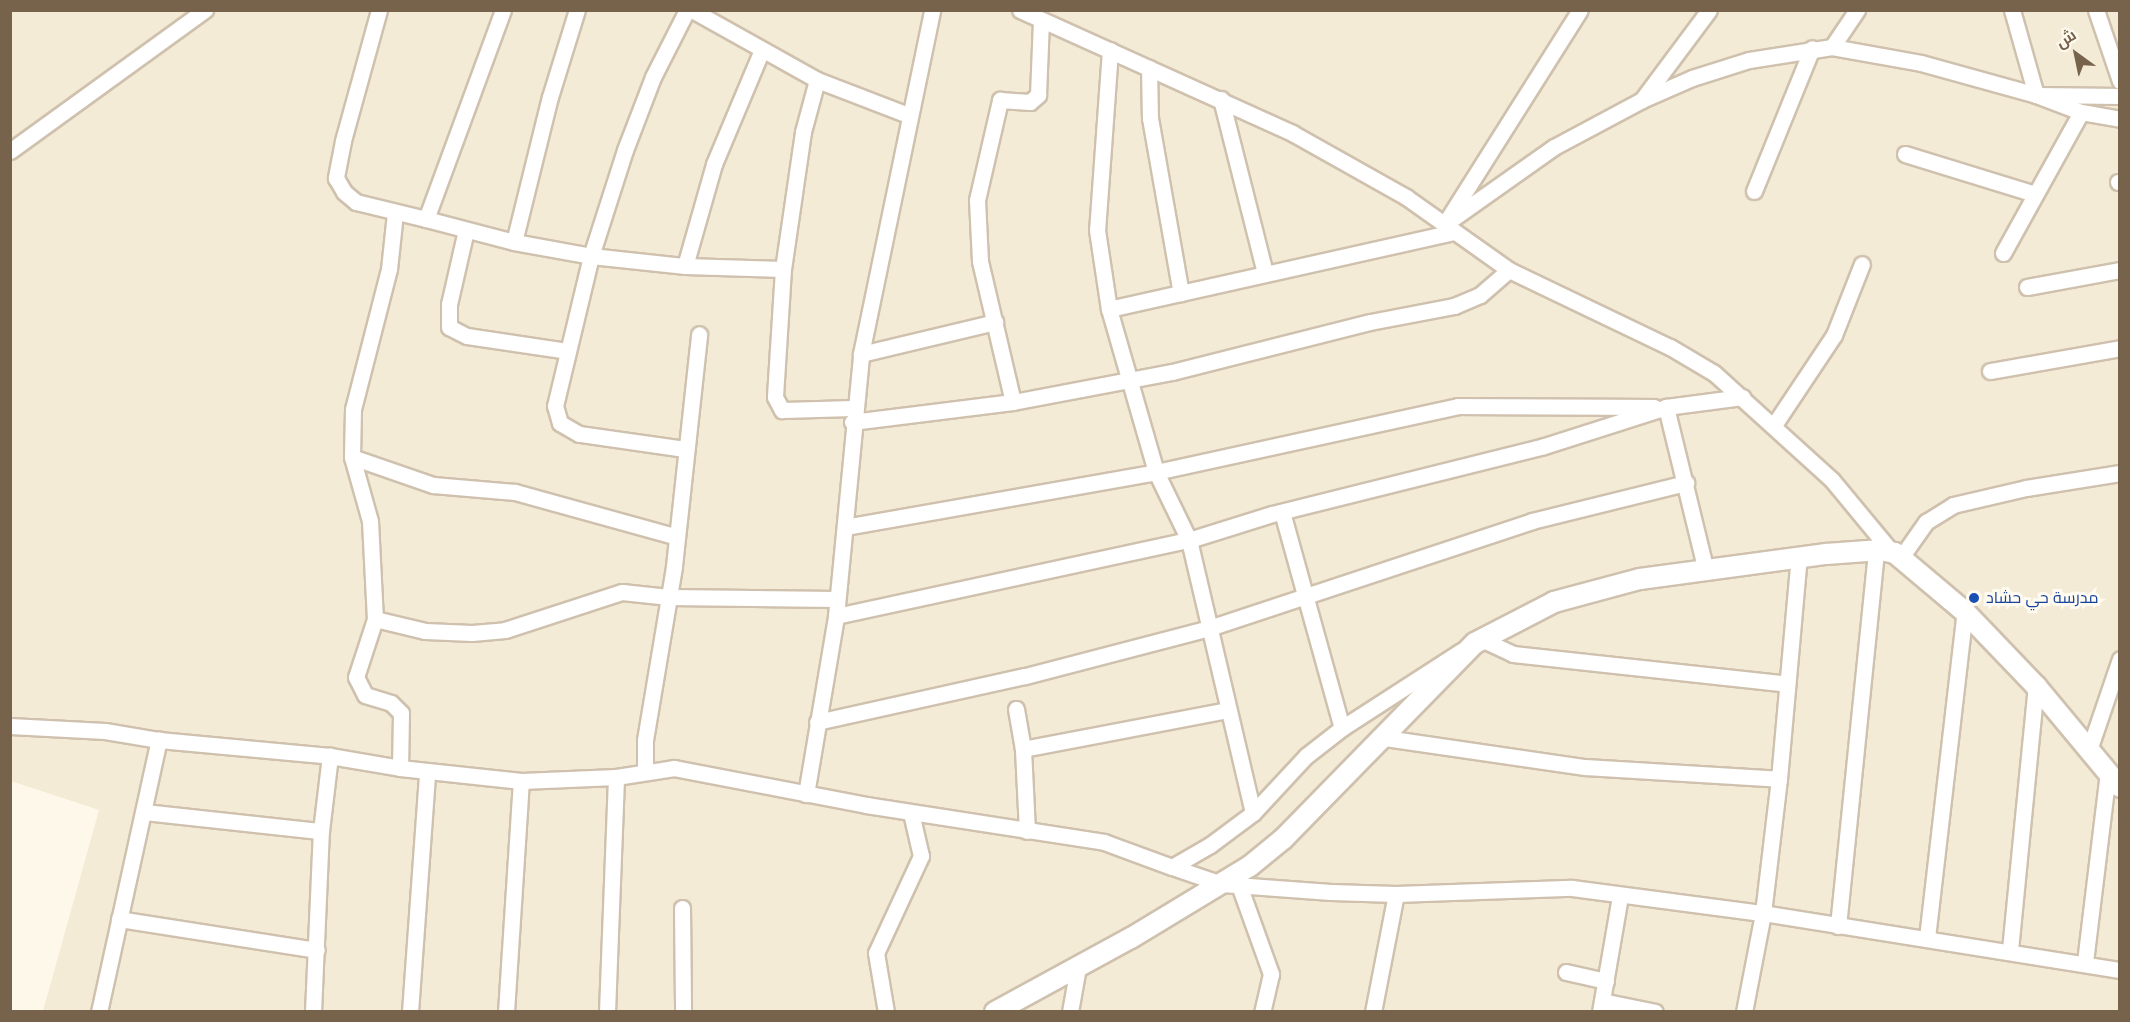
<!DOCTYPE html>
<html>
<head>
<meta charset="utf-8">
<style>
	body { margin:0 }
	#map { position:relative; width:2130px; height:1022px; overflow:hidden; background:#fdf8e9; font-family:Arial,Cairo,sans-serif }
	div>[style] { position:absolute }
	.residential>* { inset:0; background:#f4ebd7 }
	.roads { filter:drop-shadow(2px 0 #cfc1ae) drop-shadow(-2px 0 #cfc1ae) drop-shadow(0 2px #cfc1ae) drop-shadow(0 -2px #cfc1ae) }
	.minor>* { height:15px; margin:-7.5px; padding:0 7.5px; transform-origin:7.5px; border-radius:7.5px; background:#fff }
	.tertiary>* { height:20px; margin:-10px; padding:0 10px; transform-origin:10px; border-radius:10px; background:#fff }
	.dots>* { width:16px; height:16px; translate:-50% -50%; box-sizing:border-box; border:3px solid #fffbf0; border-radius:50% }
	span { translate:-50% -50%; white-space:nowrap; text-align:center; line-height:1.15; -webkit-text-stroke:6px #fffbf0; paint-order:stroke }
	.transit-label { font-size:16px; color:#164399 }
	.left { translate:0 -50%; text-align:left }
	.frame { position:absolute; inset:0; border:12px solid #77624c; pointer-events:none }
	.north { position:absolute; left:2046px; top:24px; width:60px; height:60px; -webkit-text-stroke:4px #fffbf0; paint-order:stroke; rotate:327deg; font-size:16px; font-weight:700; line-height:24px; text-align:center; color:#77624c }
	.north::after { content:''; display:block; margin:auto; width:21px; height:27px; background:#77624c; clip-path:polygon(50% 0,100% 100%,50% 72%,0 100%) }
</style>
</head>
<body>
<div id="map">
	<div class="residential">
		<div style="clip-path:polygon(11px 11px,2119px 11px,2119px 1011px,43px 1011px,99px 810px,11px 781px)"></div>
	</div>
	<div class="roads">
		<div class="minor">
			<div style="left:379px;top:10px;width:136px;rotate:105.4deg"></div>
			<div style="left:343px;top:141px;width:38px;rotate:101deg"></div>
			<div style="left:336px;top:178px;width:16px;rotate:60deg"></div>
			<div style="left:344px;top:192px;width:16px;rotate:40deg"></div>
			<div style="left:356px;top:202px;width:72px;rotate:13.7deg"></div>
			<div style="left:503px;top:10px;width:223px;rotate:110.2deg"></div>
			<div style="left:426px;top:219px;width:91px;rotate:14.6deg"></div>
			<div style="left:514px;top:242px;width:149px;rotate:-76.1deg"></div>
			<div style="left:550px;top:97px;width:91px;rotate:-72.8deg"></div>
			<div style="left:692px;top:10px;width:143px;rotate:29.2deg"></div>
			<div style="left:817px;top:80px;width:54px;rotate:105.1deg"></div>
			<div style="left:803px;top:132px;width:138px;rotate:98.3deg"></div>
			<div style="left:783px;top:269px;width:128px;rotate:93.6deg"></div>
			<div style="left:775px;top:397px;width:15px;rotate:62deg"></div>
			<div style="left:782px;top:410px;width:72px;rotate:-1.6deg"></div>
			<div style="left:1020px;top:10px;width:299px;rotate:24.3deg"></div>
			<div style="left:1292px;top:133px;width:131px;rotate:29.3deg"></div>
			<div style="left:1406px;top:197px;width:126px;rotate:35.3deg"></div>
			<div style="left:1509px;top:270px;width:178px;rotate:25.6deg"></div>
			<div style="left:1670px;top:347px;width:51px;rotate:30.6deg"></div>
			<div style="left:1714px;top:373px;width:159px;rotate:42.2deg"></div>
			<div style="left:1832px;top:480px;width:91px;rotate:50.4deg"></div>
			<div style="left:1709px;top:10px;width:112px;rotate:126.7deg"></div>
			<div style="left:1642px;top:100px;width:55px;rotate:-23.7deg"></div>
			<div style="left:1692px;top:78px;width:60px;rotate:-17.5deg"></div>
			<div style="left:1749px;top:60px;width:84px;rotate:-8.9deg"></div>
			<div style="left:1832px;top:47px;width:45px;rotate:-56deg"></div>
			<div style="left:2012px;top:10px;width:88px;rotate:74.2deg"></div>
			<div style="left:2036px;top:95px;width:84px;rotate:0.7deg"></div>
			<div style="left:2096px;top:10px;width:75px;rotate:71.3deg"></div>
			<div style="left:1832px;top:47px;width:90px;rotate:10.2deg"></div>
			<div style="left:1921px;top:63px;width:119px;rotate:15.5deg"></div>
			<div style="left:2036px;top:95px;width:48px;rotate:20.7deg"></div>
			<div style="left:2081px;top:112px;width:40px;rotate:10deg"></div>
			<div style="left:1110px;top:50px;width:180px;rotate:94.1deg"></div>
			<div style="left:1097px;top:230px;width:80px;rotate:81.4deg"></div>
			<div style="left:1109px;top:309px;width:170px;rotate:73.9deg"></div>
			<div style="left:1156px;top:472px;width:76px;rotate:64.1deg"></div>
			<div style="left:1189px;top:540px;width:280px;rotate:76.8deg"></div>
			<div style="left:1149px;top:68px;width:50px;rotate:88.9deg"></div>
			<div style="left:1150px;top:118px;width:178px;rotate:80deg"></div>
			<div style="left:817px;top:80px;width:97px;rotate:21deg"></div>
			<div style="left:1221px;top:99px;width:179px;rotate:75.8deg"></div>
			<div style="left:10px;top:151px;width:241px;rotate:-35.9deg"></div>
			<div style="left:1905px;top:154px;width:136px;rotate:17.1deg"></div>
			<div style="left:2118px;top:182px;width:2px"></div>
			<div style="left:1754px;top:191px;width:154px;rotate:-67.9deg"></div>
			<div style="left:395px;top:213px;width:56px;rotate:96.1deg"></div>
			<div style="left:389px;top:269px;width:145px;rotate:104.4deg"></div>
			<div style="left:353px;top:409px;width:48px;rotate:91.2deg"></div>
			<div style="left:352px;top:457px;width:66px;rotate:74.3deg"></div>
			<div style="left:370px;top:521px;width:98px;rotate:87.1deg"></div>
			<div style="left:375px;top:619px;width:51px;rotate:13.5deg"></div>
			<div style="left:425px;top:631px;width:47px;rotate:2.4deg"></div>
			<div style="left:472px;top:633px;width:33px;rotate:-5deg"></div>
			<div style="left:505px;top:630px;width:123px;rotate:-18deg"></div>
			<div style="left:622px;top:592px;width:47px;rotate:6.1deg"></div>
			<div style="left:669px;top:597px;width:167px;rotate:0.7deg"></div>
			<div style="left:1452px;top:219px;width:125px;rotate:-35.2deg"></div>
			<div style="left:1554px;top:147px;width:100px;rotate:-28.1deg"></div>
			<div style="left:1444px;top:225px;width:254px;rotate:-57.7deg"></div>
			<div style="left:466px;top:230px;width:76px;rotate:102.9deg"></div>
			<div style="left:449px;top:304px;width:23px;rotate:90deg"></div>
			<div style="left:449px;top:327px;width:20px;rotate:27deg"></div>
			<div style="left:467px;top:336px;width:101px;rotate:8.5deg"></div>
			<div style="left:514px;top:242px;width:78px;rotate:10.3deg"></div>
			<div style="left:591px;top:256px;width:95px;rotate:6.1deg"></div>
			<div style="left:685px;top:266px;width:98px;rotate:1.8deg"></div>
			<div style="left:2003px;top:253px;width:161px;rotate:-61deg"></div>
			<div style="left:685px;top:266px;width:106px;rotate:-74.1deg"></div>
			<div style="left:714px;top:164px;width:124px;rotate:-67.2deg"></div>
			<div style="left:2027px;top:287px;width:95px;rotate:-10.4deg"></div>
			<div style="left:1109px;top:309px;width:353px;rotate:-12.6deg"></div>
			<div style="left:861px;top:354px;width:138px;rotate:-13.4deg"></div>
			<div style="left:1990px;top:371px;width:132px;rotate:-10deg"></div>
			<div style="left:1013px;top:402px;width:145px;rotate:-103.2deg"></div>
			<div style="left:980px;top:261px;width:61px;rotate:-92.8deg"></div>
			<div style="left:977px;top:200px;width:103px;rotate:-77deg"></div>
			<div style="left:1000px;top:100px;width:30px;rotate:4deg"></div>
			<div style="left:1030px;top:102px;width:11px;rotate:-41deg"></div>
			<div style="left:1038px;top:95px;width:75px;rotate:-87.7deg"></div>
			<div style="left:852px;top:422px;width:162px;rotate:-7.1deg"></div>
			<div style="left:1013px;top:402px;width:162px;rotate:-10.7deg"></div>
			<div style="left:1172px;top:372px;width:204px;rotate:-14.2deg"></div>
			<div style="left:1370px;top:322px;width:86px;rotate:-10.8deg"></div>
			<div style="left:1454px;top:306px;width:28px;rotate:-23deg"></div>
			<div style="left:1480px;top:295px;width:38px;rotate:-41deg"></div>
			<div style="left:1774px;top:425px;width:108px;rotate:-56.3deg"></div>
			<div style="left:1834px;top:335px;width:76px;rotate:-68.5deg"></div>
			<div style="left:685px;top:449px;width:107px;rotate:-171.9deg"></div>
			<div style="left:579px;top:434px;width:22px;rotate:-150deg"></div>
			<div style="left:560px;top:423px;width:18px;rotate:-106deg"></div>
			<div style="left:555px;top:406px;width:154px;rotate:-76.5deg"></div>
			<div style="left:591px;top:256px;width:111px;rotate:-72.2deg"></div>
			<div style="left:625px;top:150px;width:78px;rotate:-69deg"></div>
			<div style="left:653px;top:77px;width:75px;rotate:-63.1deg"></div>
			<div style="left:352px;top:457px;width:86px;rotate:19.1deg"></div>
			<div style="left:433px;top:485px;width:82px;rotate:4.9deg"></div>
			<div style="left:515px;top:492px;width:165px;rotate:15.5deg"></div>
			<div style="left:1282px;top:512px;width:224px;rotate:74.5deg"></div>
			<div style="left:845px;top:527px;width:316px;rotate:-10deg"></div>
			<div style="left:1156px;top:472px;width:309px;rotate:-12.3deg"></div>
			<div style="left:1458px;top:406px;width:196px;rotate:0.3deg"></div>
			<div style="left:1902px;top:556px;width:42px;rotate:-54.8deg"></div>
			<div style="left:1926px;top:522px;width:32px;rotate:-32deg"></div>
			<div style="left:1953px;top:505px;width:75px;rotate:-13.1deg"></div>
			<div style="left:2026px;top:488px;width:95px;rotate:-9.1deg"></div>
			<div style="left:1705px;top:567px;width:165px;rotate:-103.7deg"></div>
			<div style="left:1666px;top:407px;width:77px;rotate:-7.5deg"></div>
			<div style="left:836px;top:616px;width:361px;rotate:-12.2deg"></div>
			<div style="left:1189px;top:540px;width:87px;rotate:-17.4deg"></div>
			<div style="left:1272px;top:514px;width:280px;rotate:-14deg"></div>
			<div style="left:1544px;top:446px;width:128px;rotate:-17.7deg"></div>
			<div style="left:375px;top:619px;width:61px;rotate:108.1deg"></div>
			<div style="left:356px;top:677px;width:20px;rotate:63deg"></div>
			<div style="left:365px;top:695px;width:27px;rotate:17deg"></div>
			<div style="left:391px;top:703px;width:14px;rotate:45deg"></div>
			<div style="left:401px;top:713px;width:55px;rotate:91deg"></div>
			<div style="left:1481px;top:639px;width:35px;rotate:25deg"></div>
			<div style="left:1513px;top:654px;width:276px;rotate:6.2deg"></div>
			<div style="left:1461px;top:651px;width:142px;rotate:147.1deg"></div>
			<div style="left:1342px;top:728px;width:46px;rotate:142.1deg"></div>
			<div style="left:1306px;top:756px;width:78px;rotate:132.9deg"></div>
			<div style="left:1253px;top:813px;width:54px;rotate:143.3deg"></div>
			<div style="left:1210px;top:845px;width:44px;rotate:149.9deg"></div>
			<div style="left:1172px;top:867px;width:53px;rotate:18.8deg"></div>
			<div style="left:1222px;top:884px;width:109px;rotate:4.2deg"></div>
			<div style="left:1331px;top:892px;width:65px;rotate:1.8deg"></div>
			<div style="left:1396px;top:894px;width:176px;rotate:-2deg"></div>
			<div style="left:1572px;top:888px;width:193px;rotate:7.5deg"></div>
			<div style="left:1763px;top:913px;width:362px;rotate:9.1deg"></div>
			<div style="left:1016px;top:709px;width:41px;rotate:80.1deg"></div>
			<div style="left:817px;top:722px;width:213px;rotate:-12.5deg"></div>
			<div style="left:1025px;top:676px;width:190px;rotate:-14.6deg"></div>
			<div style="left:1209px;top:628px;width:340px;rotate:-18.3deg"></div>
			<div style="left:1532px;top:521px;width:159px;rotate:-13.9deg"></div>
			<div style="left:10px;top:726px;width:95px;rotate:3deg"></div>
			<div style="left:105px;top:731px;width:55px;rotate:9.5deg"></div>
			<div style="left:1385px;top:738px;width:202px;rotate:8.3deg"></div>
			<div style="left:1585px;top:767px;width:194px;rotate:3.5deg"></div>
			<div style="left:2089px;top:750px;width:96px;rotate:-71.2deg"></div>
			<div style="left:645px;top:770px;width:30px;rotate:-90deg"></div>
			<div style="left:645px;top:740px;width:176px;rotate:-80.5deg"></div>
			<div style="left:674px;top:566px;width:233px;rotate:-83.8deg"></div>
			<div style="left:806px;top:794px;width:181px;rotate:-80.4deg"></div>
			<div style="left:836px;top:616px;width:263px;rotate:-84.5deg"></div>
			<div style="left:861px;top:354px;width:351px;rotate:-78.3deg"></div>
			<div style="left:145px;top:812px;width:177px;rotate:6.2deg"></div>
			<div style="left:1027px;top:831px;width:82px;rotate:-92.8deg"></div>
			<div style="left:1023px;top:749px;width:208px;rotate:-10.8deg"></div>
			<div style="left:1239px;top:885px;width:95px;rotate:70.2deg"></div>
			<div style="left:1271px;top:974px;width:39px;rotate:103deg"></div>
			<div style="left:682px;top:908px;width:104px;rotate:89.4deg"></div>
			<div style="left:119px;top:919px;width:200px;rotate:8.9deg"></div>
			<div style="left:1838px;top:926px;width:378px;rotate:-84.2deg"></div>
			<div style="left:1927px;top:938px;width:328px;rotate:-83.4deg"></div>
			<div style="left:2010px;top:950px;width:265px;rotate:-84.4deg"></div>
			<div style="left:2085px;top:962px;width:191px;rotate:-83.1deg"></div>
			<div style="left:1566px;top:972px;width:41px;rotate:12.7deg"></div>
			<div style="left:1602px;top:1001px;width:54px;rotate:11.7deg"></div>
			<div style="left:99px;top:1012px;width:279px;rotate:-77.6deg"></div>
			<div style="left:159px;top:740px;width:172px;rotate:5.3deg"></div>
			<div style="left:330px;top:756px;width:71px;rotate:9.7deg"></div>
			<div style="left:400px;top:768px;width:122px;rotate:6.1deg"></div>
			<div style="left:521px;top:781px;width:95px;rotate:-2.4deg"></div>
			<div style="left:616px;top:777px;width:59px;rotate:-8.8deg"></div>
			<div style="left:674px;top:768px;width:196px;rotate:10.9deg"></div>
			<div style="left:866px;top:805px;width:241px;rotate:8.8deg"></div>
			<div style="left:1104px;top:842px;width:72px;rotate:20.2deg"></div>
			<div style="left:313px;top:1012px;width:181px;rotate:-87.5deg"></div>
			<div style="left:321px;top:831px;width:76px;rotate:-83.2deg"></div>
			<div style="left:410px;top:1012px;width:241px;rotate:-85.9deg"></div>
			<div style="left:506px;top:1012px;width:231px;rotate:-86.3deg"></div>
			<div style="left:607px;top:1012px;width:235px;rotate:-87.8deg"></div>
			<div style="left:886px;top:1012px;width:60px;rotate:-99.6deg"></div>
			<div style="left:876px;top:953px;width:107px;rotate:-65.1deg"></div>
			<div style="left:921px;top:856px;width:44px;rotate:-103.1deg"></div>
			<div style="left:1070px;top:1012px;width:46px;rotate:-79.9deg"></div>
			<div style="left:1373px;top:1012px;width:120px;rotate:-79deg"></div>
			<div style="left:1600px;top:1012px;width:118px;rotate:-80.2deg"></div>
			<div style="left:1744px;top:1012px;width:101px;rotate:-79.1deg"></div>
			<div style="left:1763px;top:913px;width:135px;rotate:-83.2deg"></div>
			<div style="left:1779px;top:779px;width:223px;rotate:-84.9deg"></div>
		</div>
		<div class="tertiary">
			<div style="left:995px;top:1012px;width:155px;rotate:-28.6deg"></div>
			<div style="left:1131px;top:938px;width:139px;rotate:-31.2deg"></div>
			<div style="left:1250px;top:866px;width:43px;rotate:-39.3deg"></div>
			<div style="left:1283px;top:839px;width:274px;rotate:-45.6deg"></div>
			<div style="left:1475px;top:643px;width:89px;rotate:-27.4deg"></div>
			<div style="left:1554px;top:602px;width:89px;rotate:-15deg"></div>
			<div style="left:1640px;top:579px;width:188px;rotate:-7.7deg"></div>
			<div style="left:1826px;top:554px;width:55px;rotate:-4.2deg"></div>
			<div style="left:1881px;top:550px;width:14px;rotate:12deg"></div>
			<div style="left:1895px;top:553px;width:92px;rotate:40.1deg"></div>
			<div style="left:1965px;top:612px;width:103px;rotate:46.2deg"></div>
			<div style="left:2036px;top:686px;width:131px;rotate:50.3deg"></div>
		</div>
	</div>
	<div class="dots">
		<div style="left:1974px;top:598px;background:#1a4fb4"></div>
	</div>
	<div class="transit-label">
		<span class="left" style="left:1986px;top:598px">مدرسة حي حشاد</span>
	</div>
	<div class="frame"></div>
	<div class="north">ش</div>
</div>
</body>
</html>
